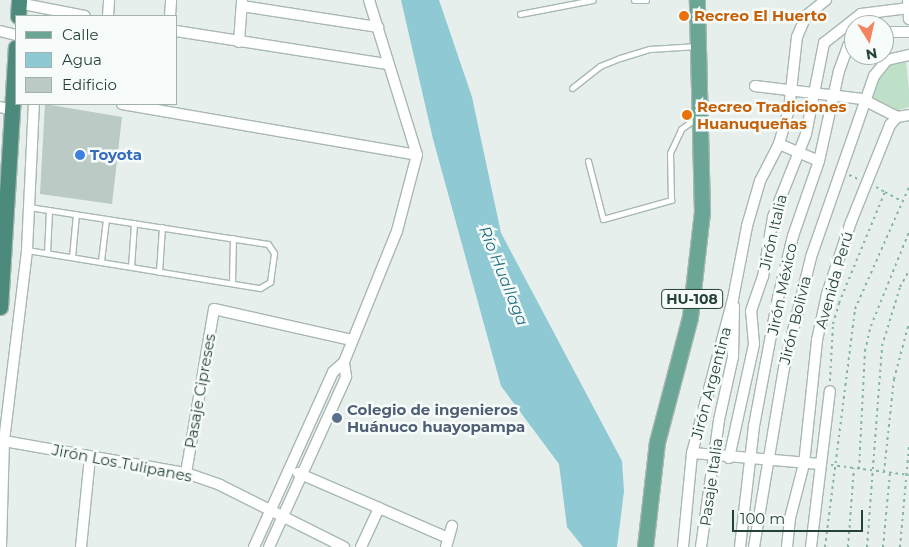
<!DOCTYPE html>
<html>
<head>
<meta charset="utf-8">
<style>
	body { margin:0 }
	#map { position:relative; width:909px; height:547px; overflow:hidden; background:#e6efeb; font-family:Montserrat,sans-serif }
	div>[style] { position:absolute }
	.green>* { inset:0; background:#bfe0c8 }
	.water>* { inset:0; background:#8ec9d4 }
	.building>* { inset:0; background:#bbcac4 }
	.path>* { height:2px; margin-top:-1px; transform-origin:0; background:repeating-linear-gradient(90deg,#86b3a5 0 2.5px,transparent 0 6.5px) }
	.roads { filter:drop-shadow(1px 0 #a8b8b2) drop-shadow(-1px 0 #a8b8b2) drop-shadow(0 1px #a8b8b2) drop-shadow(0 -1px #a8b8b2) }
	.service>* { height:5px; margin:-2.5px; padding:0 2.5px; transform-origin:2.5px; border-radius:2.5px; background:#fff }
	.minor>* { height:10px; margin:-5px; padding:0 5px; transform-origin:5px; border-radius:5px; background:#fff }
	.primary>* { height:15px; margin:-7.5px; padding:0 7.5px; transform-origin:7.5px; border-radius:7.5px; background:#6aa596 }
	.trunk>* { height:15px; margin:-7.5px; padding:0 7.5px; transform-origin:7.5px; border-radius:7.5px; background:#4c8a7c }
	.dots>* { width:14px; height:14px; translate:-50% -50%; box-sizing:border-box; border:2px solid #f7fbf9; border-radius:50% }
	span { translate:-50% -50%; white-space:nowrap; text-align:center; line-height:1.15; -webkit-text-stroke:5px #f7fbf9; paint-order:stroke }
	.shield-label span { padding:1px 4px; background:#f7fbf9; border:1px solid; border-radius:4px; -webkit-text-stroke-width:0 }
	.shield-label { font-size:14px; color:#24423a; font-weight:700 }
	.food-label { font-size:15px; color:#c56008; font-weight:700 }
	.left { translate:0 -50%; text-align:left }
	.shop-label { font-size:15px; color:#366cbe; font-weight:700 }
	.street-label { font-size:15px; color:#24423a }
	.service-label { font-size:15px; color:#4e5e75; font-weight:700 }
	.water-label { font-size:16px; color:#1c6f80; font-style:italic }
	.legend { position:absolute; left:15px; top:15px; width:162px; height:90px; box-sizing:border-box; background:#f7fbf9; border:1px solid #a3b1ad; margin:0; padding:6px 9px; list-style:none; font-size:15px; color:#24423a }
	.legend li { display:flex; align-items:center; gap:10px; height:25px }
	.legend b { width:25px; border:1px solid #a3b1ad }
	.north { position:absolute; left:844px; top:15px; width:50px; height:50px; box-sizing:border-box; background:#f7fbf9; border:1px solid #a3b1ad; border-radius:50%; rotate:170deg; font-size:14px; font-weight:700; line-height:20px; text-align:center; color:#24423a }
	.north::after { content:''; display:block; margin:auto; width:18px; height:22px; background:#f4845f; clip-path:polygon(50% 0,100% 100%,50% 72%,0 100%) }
	.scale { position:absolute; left:732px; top:510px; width:131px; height:22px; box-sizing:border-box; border:2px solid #24423a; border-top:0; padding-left:6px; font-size:15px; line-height:18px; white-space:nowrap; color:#24423a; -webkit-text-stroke:4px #f7fbf9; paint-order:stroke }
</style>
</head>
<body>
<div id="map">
	<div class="green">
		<div style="clip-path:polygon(893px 62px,906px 62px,909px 90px,909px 107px,895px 111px,871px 97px,878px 76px)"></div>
	</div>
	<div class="water">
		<div style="clip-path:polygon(401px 0,439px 0,472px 97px,501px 233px,622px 461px,624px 491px,617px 547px,583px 547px,567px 527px,559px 464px,501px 386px,433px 139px)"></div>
	</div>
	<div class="building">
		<div style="clip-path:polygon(45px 104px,122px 117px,112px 204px,40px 194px)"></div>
	</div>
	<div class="path">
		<div style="left:849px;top:175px;width:10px;rotate:24deg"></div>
		<div style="left:876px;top:187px;width:10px;rotate:29deg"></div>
		<div style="left:830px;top:381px;width:57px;rotate:-87deg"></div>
		<div style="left:833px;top:324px;width:22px;rotate:-74deg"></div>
		<div style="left:839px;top:303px;width:120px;rotate:-67.5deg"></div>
		<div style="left:885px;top:192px;width:18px;rotate:29deg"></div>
		<div style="left:831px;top:465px;width:79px;rotate:7.3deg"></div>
		<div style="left:859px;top:469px;width:118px;rotate:-87.1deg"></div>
		<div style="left:865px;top:351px;width:26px;rotate:-77deg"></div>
		<div style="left:871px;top:326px;width:101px;rotate:-68deg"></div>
		<div style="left:884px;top:472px;width:94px;rotate:-83.9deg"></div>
		<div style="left:894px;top:379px;width:58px;rotate:-75deg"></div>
		<div style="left:825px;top:547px;width:240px;rotate:-82.8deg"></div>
		<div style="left:855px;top:309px;width:133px;rotate:-66.1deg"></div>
		<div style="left:848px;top:547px;width:79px;rotate:-85.7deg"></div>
		<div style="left:867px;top:547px;width:202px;rotate:-85.7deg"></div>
		<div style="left:882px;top:346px;width:62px;rotate:-73deg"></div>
		<div style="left:900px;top:287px;width:18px;rotate:-61deg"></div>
		<div style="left:883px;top:547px;width:74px;rotate:-84.6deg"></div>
		<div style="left:900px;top:547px;width:101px;rotate:-84.9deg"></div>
	</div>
	<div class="roads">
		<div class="service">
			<div style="left:634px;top:0;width:12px"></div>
			<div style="left:520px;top:14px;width:74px;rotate:-10.9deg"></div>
			<div style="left:572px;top:88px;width:36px;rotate:-38deg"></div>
			<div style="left:600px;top:66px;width:22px;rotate:-22deg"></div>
			<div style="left:620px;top:58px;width:31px;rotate:-17deg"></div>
			<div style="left:650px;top:49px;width:47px;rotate:-3.7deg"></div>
			<div style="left:588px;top:161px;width:60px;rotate:75.5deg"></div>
			<div style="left:603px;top:219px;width:71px;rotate:-15.6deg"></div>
			<div style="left:671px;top:200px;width:47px;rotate:-91.2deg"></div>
			<div style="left:670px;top:153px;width:26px;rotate:-65deg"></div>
			<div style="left:681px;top:129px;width:19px;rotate:-36deg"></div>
			<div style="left:27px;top:250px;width:236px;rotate:9.3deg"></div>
			<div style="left:260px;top:288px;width:12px;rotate:-31deg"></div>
			<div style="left:270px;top:282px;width:29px;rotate:-82deg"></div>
			<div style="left:274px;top:253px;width:11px;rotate:-124deg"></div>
			<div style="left:268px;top:244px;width:242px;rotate:-171.2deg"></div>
			<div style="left:47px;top:253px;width:43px;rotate:-87.3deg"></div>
			<div style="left:72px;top:257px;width:43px;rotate:-84.7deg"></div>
			<div style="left:101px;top:261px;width:42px;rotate:-83.2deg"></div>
			<div style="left:131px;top:267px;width:44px;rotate:-86.1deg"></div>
			<div style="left:159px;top:272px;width:45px;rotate:-86.2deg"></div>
			<div style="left:232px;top:282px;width:44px;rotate:-88.7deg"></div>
		</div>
		<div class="minor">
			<div style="left:908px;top:0;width:19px;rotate:87deg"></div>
			<div style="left:18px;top:3px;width:68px;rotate:11deg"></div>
			<div style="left:242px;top:6px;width:138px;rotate:8.8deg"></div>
			<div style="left:108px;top:16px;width:16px;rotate:-86deg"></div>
			<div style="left:170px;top:16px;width:16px;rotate:-86deg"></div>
			<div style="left:0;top:31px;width:16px;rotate:14deg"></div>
			<div style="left:176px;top:31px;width:214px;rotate:8.9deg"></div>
			<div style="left:884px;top:32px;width:25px"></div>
			<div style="left:239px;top:42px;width:41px;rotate:-85.8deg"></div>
			<div style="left:755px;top:86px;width:108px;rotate:6.9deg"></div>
			<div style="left:862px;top:99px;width:39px;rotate:27deg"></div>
			<div style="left:122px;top:104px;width:299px;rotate:9.8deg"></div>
			<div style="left:0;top:107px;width:12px;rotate:14deg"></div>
			<div style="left:779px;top:144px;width:43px;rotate:23deg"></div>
			<div style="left:0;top:446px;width:6px;rotate:-51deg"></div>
			<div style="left:4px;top:441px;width:185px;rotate:10deg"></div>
			<div style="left:186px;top:473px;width:36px;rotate:19deg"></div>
			<div style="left:220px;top:485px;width:139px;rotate:26.6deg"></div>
			<div style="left:692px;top:453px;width:129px;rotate:4.9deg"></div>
			<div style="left:729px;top:458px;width:117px;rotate:-77.6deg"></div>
			<div style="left:754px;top:344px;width:33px;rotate:-95deg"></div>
			<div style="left:751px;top:311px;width:36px;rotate:-71deg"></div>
			<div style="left:763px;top:277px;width:61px;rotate:-80.5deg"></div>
			<div style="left:773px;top:217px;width:89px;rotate:-68.3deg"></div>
			<div style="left:806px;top:134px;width:93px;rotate:-78.8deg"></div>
			<div style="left:824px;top:43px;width:47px;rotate:-38.1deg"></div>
			<div style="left:861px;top:14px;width:48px;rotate:-7.1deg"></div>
			<div style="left:186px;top:473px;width:166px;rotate:-80.3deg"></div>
			<div style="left:214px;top:309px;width:141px;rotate:12.7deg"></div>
			<div style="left:298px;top:473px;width:88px;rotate:23.4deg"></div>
			<div style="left:379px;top:508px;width:43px;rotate:114.8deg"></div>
			<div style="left:379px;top:508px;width:75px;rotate:23.5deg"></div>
			<div style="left:1px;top:547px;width:106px;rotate:-88.4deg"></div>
			<div style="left:4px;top:441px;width:192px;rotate:-83.1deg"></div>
			<div style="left:27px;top:250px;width:146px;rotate:-87.3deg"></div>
			<div style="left:81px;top:547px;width:90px;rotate:-84.3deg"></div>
			<div style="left:254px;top:547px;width:192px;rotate:-65.7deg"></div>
			<div style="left:333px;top:372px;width:15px;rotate:-42deg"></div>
			<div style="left:344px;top:362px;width:141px;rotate:-68deg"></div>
			<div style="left:397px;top:231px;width:79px;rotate:-75.3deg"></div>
			<div style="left:417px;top:155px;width:162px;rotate:-107.2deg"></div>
			<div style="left:269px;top:547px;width:187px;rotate:-65.6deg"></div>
			<div style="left:346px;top:377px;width:15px;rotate:-98deg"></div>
			<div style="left:446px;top:547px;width:22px;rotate:-74deg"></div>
			<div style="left:683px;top:547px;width:94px;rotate:-84.5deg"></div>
			<div style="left:692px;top:453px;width:159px;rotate:-75.1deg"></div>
			<div style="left:733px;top:299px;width:74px;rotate:-79.1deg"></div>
			<div style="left:747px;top:226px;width:47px;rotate:-73.9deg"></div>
			<div style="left:760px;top:181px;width:42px;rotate:-62.8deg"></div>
			<div style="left:779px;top:144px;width:36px;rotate:-74deg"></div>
			<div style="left:789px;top:109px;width:72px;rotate:-83.7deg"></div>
			<div style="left:797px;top:37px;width:23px;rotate:-67deg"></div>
			<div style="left:806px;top:16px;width:26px;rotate:-39deg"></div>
			<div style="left:701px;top:547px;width:128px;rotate:-81.9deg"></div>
			<div style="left:719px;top:420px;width:65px;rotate:-77.5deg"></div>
			<div style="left:733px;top:357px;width:51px;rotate:-88.9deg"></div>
			<div style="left:740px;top:547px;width:122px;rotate:-83.4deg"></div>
			<div style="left:754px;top:426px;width:130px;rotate:-79.4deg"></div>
			<div style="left:778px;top:298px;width:64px;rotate:-76.4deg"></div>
			<div style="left:793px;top:236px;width:79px;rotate:-70.9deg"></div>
			<div style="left:819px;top:161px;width:92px;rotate:-77.5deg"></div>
			<div style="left:839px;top:71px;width:27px;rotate:-70deg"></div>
			<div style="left:848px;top:46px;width:8px;rotate:-45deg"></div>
			<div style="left:754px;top:547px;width:181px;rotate:-80.5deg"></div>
			<div style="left:784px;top:368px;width:114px;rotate:-76.3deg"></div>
			<div style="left:811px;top:257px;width:192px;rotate:-70.8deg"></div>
			<div style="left:874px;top:76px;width:21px;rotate:-51deg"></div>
			<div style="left:887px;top:60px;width:23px;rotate:-13deg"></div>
			<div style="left:787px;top:547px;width:29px;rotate:-84deg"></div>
			<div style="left:790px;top:518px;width:56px;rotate:-75.5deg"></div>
			<div style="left:804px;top:464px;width:125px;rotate:-84deg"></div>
			<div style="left:817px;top:340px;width:47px;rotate:-77.7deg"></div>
			<div style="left:827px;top:294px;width:76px;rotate:-71.6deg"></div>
			<div style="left:851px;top:222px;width:105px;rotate:-68.1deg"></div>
			<div style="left:890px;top:125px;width:11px;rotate:-49deg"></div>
			<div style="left:897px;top:117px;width:12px;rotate:-9deg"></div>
			<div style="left:811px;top:547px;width:157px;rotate:-83.1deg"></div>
		</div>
		<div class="primary">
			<div style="left:645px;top:547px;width:106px;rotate:-83.5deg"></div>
			<div style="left:657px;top:442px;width:129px;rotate:-75.2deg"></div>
			<div style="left:690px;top:317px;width:106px;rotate:-83.5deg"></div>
			<div style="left:702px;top:212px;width:212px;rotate:-91.4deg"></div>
		</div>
		<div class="trunk">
			<div style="left:18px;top:16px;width:16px;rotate:-86deg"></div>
			<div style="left:0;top:307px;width:260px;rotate:-86.5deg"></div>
		</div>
	</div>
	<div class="dots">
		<div style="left:684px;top:16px;background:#e8710a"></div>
		<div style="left:687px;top:115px;background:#e8710a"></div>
		<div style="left:80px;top:155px;background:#3f7fe0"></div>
		<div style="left:337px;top:418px;background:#5c6f8a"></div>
	</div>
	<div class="shield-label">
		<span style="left:692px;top:299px">HU-108</span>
	</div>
	<div class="food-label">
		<span class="left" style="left:694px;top:16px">Recreo El Huerto</span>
		<span class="left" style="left:697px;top:115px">Recreo Tradiciones<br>Huanuqueñas</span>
	</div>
	<div class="shop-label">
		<span class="left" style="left:90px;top:155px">Toyota</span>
	</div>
	<div class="street-label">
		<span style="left:773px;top:232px;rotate:-77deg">Jirón Italia</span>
		<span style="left:834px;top:280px;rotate:-74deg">Avenida Perú</span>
		<span style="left:782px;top:289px;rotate:-78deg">Jirón México</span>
		<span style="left:795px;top:320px;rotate:-76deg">Jirón Bolivia</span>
		<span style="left:711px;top:383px;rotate:-75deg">Jirón Argentina</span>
		<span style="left:200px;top:391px;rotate:-80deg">Pasaje Cipreses</span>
		<span style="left:122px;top:463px;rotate:11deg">Jirón Los Tulipanes</span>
		<span style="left:711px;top:482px;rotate:-82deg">Pasaje Italia</span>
	</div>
	<div class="service-label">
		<span class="left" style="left:347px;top:418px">Colegio de ingenieros<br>Huánuco huayopampa</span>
	</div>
	<div class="water-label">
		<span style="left:503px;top:276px;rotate:68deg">Río Huallaga</span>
	</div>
	<ul class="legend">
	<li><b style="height:6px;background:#6aa596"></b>Calle</li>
	<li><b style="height:14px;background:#8ec9d4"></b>Agua</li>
	<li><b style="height:14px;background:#bbcac4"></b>Edificio</li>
	</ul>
	<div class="north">N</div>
	<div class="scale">100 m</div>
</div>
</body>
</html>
